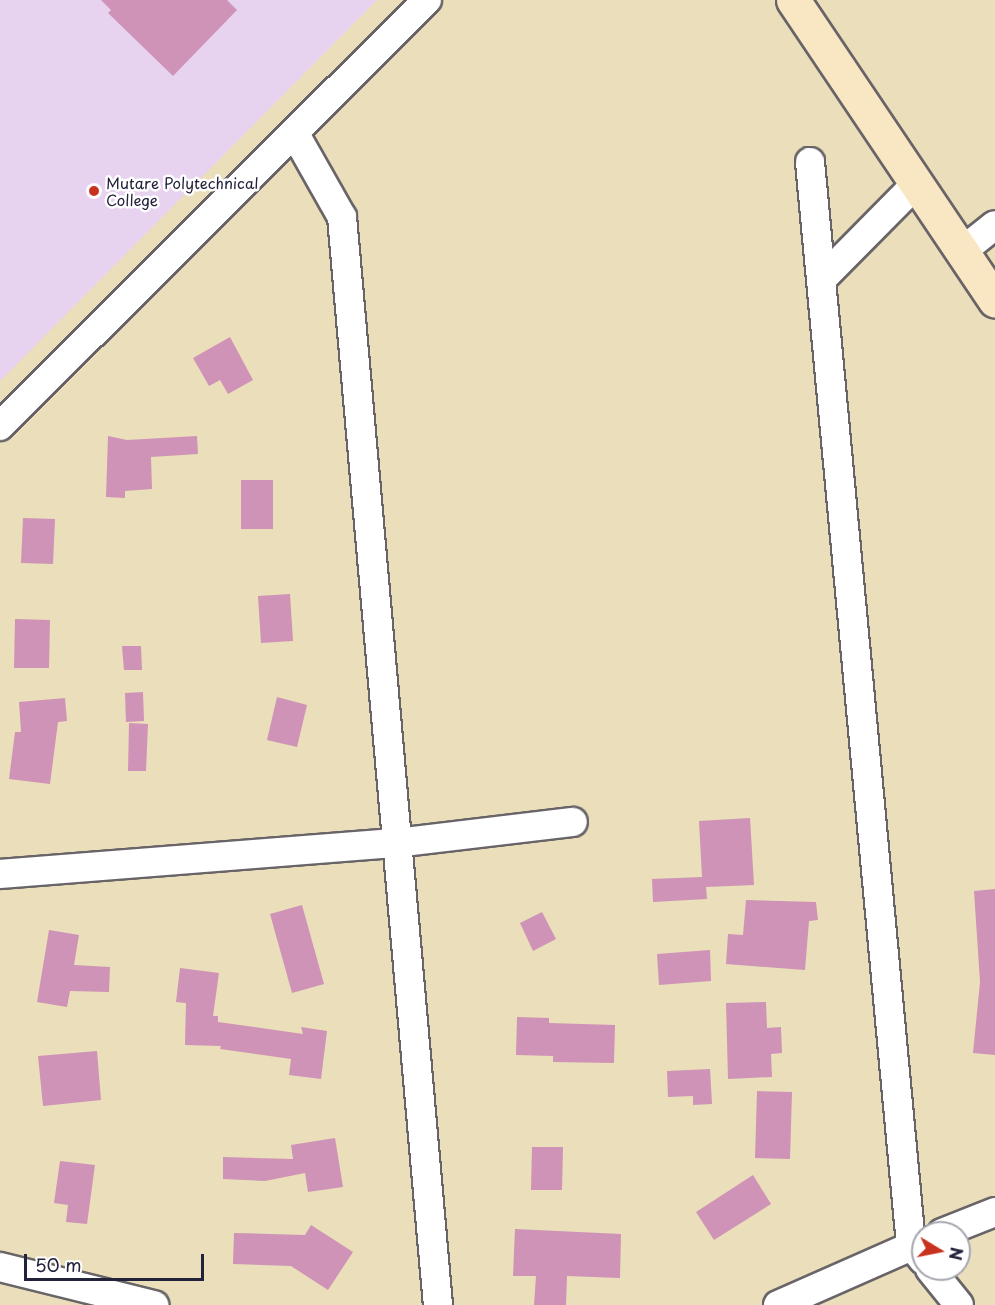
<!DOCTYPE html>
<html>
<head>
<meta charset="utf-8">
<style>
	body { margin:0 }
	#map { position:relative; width:995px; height:1305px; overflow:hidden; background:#ebdeba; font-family:"Playpen Sans",sans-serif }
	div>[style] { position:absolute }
	.built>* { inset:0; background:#e7d2ef }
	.building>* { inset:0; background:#ce93b6 }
	.roads { filter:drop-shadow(2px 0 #686467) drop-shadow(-2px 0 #686467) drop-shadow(0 2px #686467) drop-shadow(0 -2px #686467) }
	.street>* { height:28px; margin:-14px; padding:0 14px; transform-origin:14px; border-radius:14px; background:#fff }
	.secondary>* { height:33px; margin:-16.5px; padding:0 16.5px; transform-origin:16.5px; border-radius:16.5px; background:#f9e7c3 }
	.dots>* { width:16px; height:16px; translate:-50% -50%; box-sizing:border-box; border:3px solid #fff; border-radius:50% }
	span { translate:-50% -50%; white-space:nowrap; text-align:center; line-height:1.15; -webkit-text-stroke:5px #fff; paint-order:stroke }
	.poi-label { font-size:15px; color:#22223b }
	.left { translate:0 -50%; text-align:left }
	.north { position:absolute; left:911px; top:1221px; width:60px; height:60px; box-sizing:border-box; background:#fff; border:2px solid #a7a7b1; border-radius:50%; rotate:100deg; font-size:16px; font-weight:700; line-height:24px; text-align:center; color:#22223b }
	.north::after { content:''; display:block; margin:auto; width:21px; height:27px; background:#c8321e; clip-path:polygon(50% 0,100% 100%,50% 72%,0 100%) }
	.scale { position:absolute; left:24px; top:1254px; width:180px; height:27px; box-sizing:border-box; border:3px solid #22223b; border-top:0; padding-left:8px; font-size:18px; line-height:21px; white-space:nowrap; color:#22223b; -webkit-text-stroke:4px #fff; paint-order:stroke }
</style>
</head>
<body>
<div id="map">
	<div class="built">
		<div style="clip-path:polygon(0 0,377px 0,0 381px)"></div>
	</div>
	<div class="building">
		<div style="clip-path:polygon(101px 0,227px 0,237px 10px,173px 76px,108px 13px,111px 10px)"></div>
		<div style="clip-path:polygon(230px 337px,253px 380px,228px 394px,220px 380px,209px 386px,193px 358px)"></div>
		<div style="clip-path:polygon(108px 436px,127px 440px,197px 436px,198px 454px,151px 457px,152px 489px,125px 491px,125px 498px,106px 497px)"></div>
		<div style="clip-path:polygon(241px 480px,273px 480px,273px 529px,241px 529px)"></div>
		<div style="clip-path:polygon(23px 518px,55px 519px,53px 564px,21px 563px)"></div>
		<div style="clip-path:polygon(290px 594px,293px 641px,261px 643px,258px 596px)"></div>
		<div style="clip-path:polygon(15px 619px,50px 620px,49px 668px,14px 668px)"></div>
		<div style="clip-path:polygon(122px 646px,141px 646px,142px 670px,124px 670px)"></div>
		<div style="clip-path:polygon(143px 692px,144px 721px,126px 722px,125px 693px)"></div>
		<div style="clip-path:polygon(277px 697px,307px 705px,297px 747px,267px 740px)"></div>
		<div style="clip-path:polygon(65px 698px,67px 721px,58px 722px,50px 784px,9px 779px,15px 732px,21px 732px,19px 702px)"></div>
		<div style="clip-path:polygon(129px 723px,148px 724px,146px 771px,128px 771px)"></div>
		<div style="clip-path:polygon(750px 818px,754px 885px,706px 887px,707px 899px,653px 902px,652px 879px,702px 877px,699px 821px)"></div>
		<div style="clip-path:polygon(995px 889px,995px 1055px,973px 1053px,980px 982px,974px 891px)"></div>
		<div style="clip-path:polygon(746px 900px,816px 902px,818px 920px,809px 921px,805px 970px,726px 964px,728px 934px,743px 935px)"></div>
		<div style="clip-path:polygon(302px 905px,324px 984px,292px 993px,270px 914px)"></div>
		<div style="clip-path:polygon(542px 912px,556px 939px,533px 951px,520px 923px)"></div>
		<div style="clip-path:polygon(49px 930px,79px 935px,74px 965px,110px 967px,109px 992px,70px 991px,67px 1007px,37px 1002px)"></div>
		<div style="clip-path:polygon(710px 950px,711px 981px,659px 985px,657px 954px)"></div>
		<div style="clip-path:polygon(180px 968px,219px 973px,213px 1016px,218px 1016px,218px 1022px,303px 1034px,301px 1027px,327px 1031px,321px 1079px,289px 1075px,291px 1059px,220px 1049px,221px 1046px,185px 1045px,186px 1003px,176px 1002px)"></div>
		<div style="clip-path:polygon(766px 1002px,767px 1028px,781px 1027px,782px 1053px,771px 1054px,772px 1077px,728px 1079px,726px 1003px)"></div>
		<div style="clip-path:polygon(517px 1017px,549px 1018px,549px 1023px,615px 1025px,614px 1063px,553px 1062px,553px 1056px,516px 1055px)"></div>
		<div style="clip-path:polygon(97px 1051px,101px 1100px,43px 1106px,38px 1056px)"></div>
		<div style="clip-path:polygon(710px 1069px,712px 1104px,693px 1105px,693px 1096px,668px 1097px,667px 1071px)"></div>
		<div style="clip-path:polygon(757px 1091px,792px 1092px,790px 1159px,755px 1158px)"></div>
		<div style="clip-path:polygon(335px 1138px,343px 1187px,308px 1192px,305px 1173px,265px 1181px,223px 1179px,223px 1157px,293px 1159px,291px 1145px)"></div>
		<div style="clip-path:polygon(532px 1147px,563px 1147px,562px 1190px,531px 1190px)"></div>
		<div style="clip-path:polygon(60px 1161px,95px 1165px,87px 1224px,66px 1222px,68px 1205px,54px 1203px)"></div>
		<div style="clip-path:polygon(753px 1175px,771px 1204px,714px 1240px,696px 1212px)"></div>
		<div style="clip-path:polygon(311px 1225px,353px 1252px,328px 1290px,291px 1266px,233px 1264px,234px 1233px,305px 1235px)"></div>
		<div style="clip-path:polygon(515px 1229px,621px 1234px,620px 1278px,567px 1276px,566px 1305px,534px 1305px,536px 1276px,513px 1276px)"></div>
	</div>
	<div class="roads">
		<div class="street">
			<div style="left:295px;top:134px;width:95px;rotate:60.5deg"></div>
			<div style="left:342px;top:217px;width:1092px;rotate:84.96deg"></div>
			<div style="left:810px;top:162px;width:1088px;rotate:84.67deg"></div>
			<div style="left:911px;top:1245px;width:19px;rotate:51deg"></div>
			<div style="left:961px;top:252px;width:43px;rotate:-38.5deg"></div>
			<div style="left:823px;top:278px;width:132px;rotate:-45.3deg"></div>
			<div style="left:0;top:426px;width:603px;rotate:-44.93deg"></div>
			<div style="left:0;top:874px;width:397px;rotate:-4.5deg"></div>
			<div style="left:396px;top:843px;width:178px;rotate:-6.8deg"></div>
			<div style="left:942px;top:1233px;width:57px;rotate:-21.6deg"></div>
			<div style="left:0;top:1267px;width:159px;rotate:13.9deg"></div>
			<div style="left:930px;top:1269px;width:46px;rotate:51.1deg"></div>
			<div style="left:778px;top:1305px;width:158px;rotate:-23.8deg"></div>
		</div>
		<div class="secondary">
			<div style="left:793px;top:0;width:362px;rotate:56.1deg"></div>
		</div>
	</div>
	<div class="dots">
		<div style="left:94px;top:191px;background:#c8321e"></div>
	</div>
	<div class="poi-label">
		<span class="left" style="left:106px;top:191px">Mutare Polytechnical<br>College</span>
	</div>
	<div class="north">N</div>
	<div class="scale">50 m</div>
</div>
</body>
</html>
